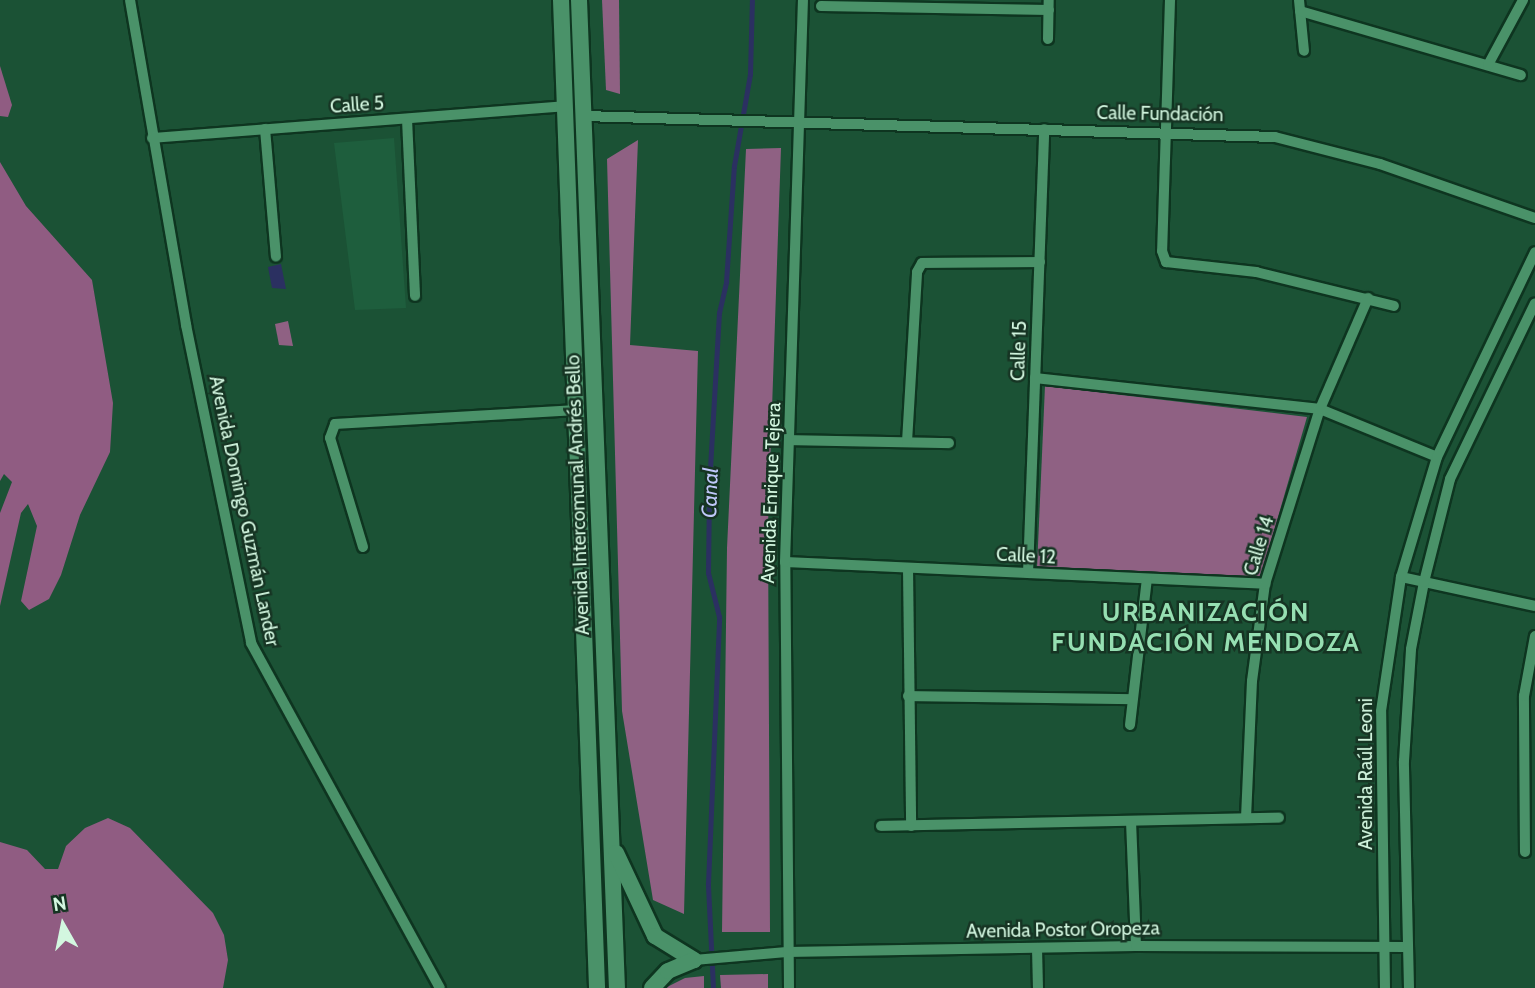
<!DOCTYPE html>
<html>
<head>
<meta charset="utf-8">
<style>
	body { margin:0 }
	#map { position:relative; width:1535px; height:988px; overflow:hidden; background:#1b5235; font-family:Cabin,sans-serif }
	div>[style] { position:absolute }
	.built>* { inset:0; background:#1e5e3d }
	.green>* { inset:0; background:#8f6183 }
	.forest>* { inset:0; background:#905c82 }
	.water>* { inset:0; background:#2b3061 }
	.stream>* { height:4.5px; margin:-2.25px; padding:0 2.25px; transform-origin:2.25px; border-radius:2.25px; background:#2b3061 }
	.roads { filter:drop-shadow(2px 0 #0e3520) drop-shadow(-2px 0 #0e3520) drop-shadow(0 2px #0e3520) drop-shadow(0 -2px #0e3520) }
	.street>* { height:10px; margin:-5px; padding:0 5px; transform-origin:5px; border-radius:5px; background:#4a9269 }
	.secondary>* { height:16px; margin:-8px; padding:0 8px; transform-origin:8px; border-radius:8px; background:#4a9269 }
	span { translate:-50% -50%; white-space:nowrap; text-align:center; line-height:1.15; -webkit-text-stroke:5px #163423; paint-order:stroke }
	.street-label { font-size:19px; color:#d3f7e0 }
	.water-label { font-size:21px; color:#c0c8fa; font-style:italic }
	.district-label { font-size:26px; color:#96dfb2; font-weight:700; letter-spacing:2px }
	.north { position:absolute; left:28px; top:890px; width:70px; height:70px; -webkit-text-stroke:5px #163423; paint-order:stroke; rotate:351deg; font-size:19px; font-weight:700; line-height:28px; text-align:center; color:#d3f7e0 }
	.north::after { content:''; display:block; margin:auto; width:24px; height:32px; background:#d3f7e0; clip-path:polygon(50% 0,100% 100%,50% 72%,0 100%) }
</style>
</head>
<body>
<div id="map">
	<div class="built">
		<div style="clip-path:polygon(394px 138px,406px 308px,355px 310px,334px 143px)"></div>
	</div>
	<div class="green">
		<div style="clip-path:polygon(602px 0,619px 0,620px 94px,606px 90px)"></div>
		<div style="clip-path:polygon(638px 140px,630px 345px,698px 351px,684px 914px,653px 900px,622px 711px,607px 159px)"></div>
		<div style="clip-path:polygon(781px 148px,768px 525px,770px 932px,722px 932px,727px 548px,746px 149px)"></div>
		<div style="clip-path:polygon(288px 321px,293px 346px,279px 345px,275px 324px)"></div>
		<div style="clip-path:polygon(1045px 386px,1307px 417px,1260px 579px,1037px 568px)"></div>
		<div style="clip-path:polygon(768px 974px,768px 988px,721px 988px,720px 975px)"></div>
		<div style="clip-path:polygon(704px 976px,704px 988px,665px 988px,685px 978px)"></div>
	</div>
	<div class="forest">
		<div style="clip-path:polygon(0 66px,12px 105px,8px 117px,0 116px)"></div>
		<div style="clip-path:polygon(0 162px,26px 206px,92px 280px,113px 403px,110px 452px,80px 515px,61px 575px,49px 599px,29px 610px,21px 601px,37px 526px,28px 504px,21px 513px,0 606px,0 513px,12px 482px,4px 474px,0 481px)"></div>
		<div style="clip-path:polygon(108px 818px,130px 828px,213px 913px,224px 935px,228px 960px,223px 988px,0 988px,0 842px,27px 850px,45px 869px,58px 869px,66px 846px,85px 828px)"></div>
	</div>
	<div class="water">
		<div style="clip-path:polygon(281px 264px,286px 289px,272px 288px,268px 267px)"></div>
	</div>
	<div class="stream">
		<div style="left:713px;top:988px;width:104px;rotate:-92.8deg"></div>
		<div style="left:708px;top:884px;width:267px;rotate:-87.6deg"></div>
		<div style="left:719px;top:617px;width:45px;rotate:-104deg"></div>
		<div style="left:708px;top:573px;width:87px;rotate:-89.3deg"></div>
		<div style="left:709px;top:486px;width:173px;rotate:-86.7deg"></div>
		<div style="left:719px;top:313px;width:32px;rotate:-77deg"></div>
		<div style="left:726px;top:282px;width:116px;rotate:-86.1deg"></div>
		<div style="left:734px;top:166px;width:93px;rotate:-80.1deg"></div>
		<div style="left:750px;top:74px;width:74px;rotate:-88.5deg"></div>
	</div>
	<div class="roads">
		<div class="street">
			<div style="left:130px;top:0;width:330px;rotate:80.2deg"></div>
			<div style="left:186px;top:325px;width:325px;rotate:78.4deg"></div>
			<div style="left:251px;top:643px;width:393px;rotate:61.3deg"></div>
			<div style="left:1170px;top:0;width:251px;rotate:91.8deg"></div>
			<div style="left:1162px;top:251px;width:12px;rotate:70deg"></div>
			<div style="left:1166px;top:262px;width:91px;rotate:6.3deg"></div>
			<div style="left:1256px;top:272px;width:142px;rotate:13.8deg"></div>
			<div style="left:1299px;top:0;width:51px;rotate:84.4deg"></div>
			<div style="left:821px;top:6px;width:228px;rotate:1deg"></div>
			<div style="left:1300px;top:11px;width:230px;rotate:16.2deg"></div>
			<div style="left:1048px;top:39px;width:39px;rotate:-89deg"></div>
			<div style="left:1488px;top:65px;width:74px;rotate:-61.7deg"></div>
			<div style="left:584px;top:116px;width:691px;rotate:1.74deg"></div>
			<div style="left:1275px;top:137px;width:108px;rotate:14.4deg"></div>
			<div style="left:1380px;top:164px;width:164px;rotate:19.2deg"></div>
			<div style="left:407px;top:119px;width:177px;rotate:87.4deg"></div>
			<div style="left:265px;top:129px;width:128px;rotate:85.1deg"></div>
			<div style="left:152px;top:138px;width:415px;rotate:-4.4deg"></div>
			<div style="left:1035px;top:378px;width:287px;rotate:6.2deg"></div>
			<div style="left:1320px;top:409px;width:126px;rotate:22.3deg"></div>
			<div style="left:789px;top:440px;width:160px;rotate:1.1deg"></div>
			<div style="left:907px;top:442px;width:170px;rotate:-86.6deg"></div>
			<div style="left:917px;top:272px;width:10px;rotate:-61deg"></div>
			<div style="left:922px;top:263px;width:118px;rotate:-0.5deg"></div>
			<div style="left:363px;top:547px;width:114px;rotate:-106.8deg"></div>
			<div style="left:330px;top:438px;width:15px;rotate:-70deg"></div>
			<div style="left:335px;top:424px;width:242px;rotate:-3.3deg"></div>
			<div style="left:785px;top:562px;width:481px;rotate:2.6deg"></div>
			<div style="left:908px;top:568px;width:258px;rotate:89.3deg"></div>
			<div style="left:1028px;top:573px;width:444px;rotate:-87.9deg"></div>
			<div style="left:1401px;top:577px;width:137px;rotate:12.2deg"></div>
			<div style="left:908px;top:696px;width:223px;rotate:0.8deg"></div>
			<div style="left:1130px;top:725px;width:147px;rotate:-83.4deg"></div>
			<div style="left:1246px;top:818px;width:137px;rotate:-87.5deg"></div>
			<div style="left:1252px;top:681px;width:98px;rotate:-82.4deg"></div>
			<div style="left:1265px;top:584px;width:183px;rotate:-72.6deg"></div>
			<div style="left:1320px;top:409px;width:121px;rotate:-66.6deg"></div>
			<div style="left:1131px;top:821px;width:125px;rotate:87.7deg"></div>
			<div style="left:881px;top:826px;width:398px;rotate:-1.2deg"></div>
			<div style="left:1525px;top:852px;width:156px;rotate:-90.4deg"></div>
			<div style="left:1524px;top:696px;width:61px;rotate:-79.6deg"></div>
			<div style="left:1037px;top:948px;width:40px;rotate:88.6deg"></div>
			<div style="left:694px;top:960px;width:93px;rotate:-4.9deg"></div>
			<div style="left:787px;top:952px;width:349px;rotate:-1deg"></div>
			<div style="left:1136px;top:946px;width:272px;rotate:0.2deg"></div>
			<div style="left:789px;top:988px;width:426px;rotate:-90.5deg"></div>
			<div style="left:785px;top:562px;width:562px;rotate:-88.17deg"></div>
			<div style="left:1385px;top:988px;width:277px;rotate:-90.8deg"></div>
			<div style="left:1381px;top:711px;width:135px;rotate:-81.5deg"></div>
			<div style="left:1401px;top:577px;width:125px;rotate:-73.3deg"></div>
			<div style="left:1437px;top:457px;width:227px;rotate:-64.4deg"></div>
			<div style="left:1409px;top:988px;width:227px;rotate:-91.3deg"></div>
			<div style="left:1404px;top:761px;width:112px;rotate:-86.4deg"></div>
			<div style="left:1411px;top:649px;width:68px;rotate:-79deg"></div>
			<div style="left:1424px;top:582px;width:106px;rotate:-75.8deg"></div>
			<div style="left:1450px;top:479px;width:195px;rotate:-64.2deg"></div>
		</div>
		<div class="secondary">
			<div style="left:561px;top:0;width:989px;rotate:87.91deg"></div>
			<div style="left:579px;top:0;width:989px;rotate:87.8deg"></div>
			<div style="left:616px;top:853px;width:92px;rotate:64.8deg"></div>
			<div style="left:655px;top:936px;width:46px;rotate:31.6deg"></div>
			<div style="left:652px;top:988px;width:23px;rotate:-47deg"></div>
			<div style="left:668px;top:971px;width:28px;rotate:-23deg"></div>
		</div>
	</div>
	<div class="street-label">
		<span style="left:357px;top:105px;rotate:-4deg">Calle 5</span>
		<span style="left:1160px;top:114px;rotate:1deg">Calle Fundación</span>
		<span style="left:1019px;top:351px;rotate:-88deg">Calle 15</span>
		<span style="left:771px;top:493px;rotate:-88deg">Avenida Enrique Tejera</span>
		<span style="left:578px;top:495px;rotate:-92deg">Avenida Intercomunal Andrés Bello</span>
		<span style="left:244px;top:511px;rotate:78deg">Avenida Domingo Guzmán Lander</span>
		<span style="left:1259px;top:546px;rotate:-73deg">Calle 14</span>
		<span style="left:1026px;top:556px;rotate:3deg">Calle 12</span>
		<span style="left:1366px;top:774px;rotate:-90deg">Avenida Raúl Leoni</span>
		<span style="left:1063px;top:930px;rotate:-1deg">Avenida Postor Oropeza</span>
	</div>
	<div class="water-label">
		<span style="left:710px;top:493px;rotate:-88deg">Canal</span>
	</div>
	<div class="district-label">
		<span style="left:1206px;top:628px">URBANIZACIÓN<br>FUNDACIÓN MENDOZA</span>
	</div>
	<div class="north">N</div>
</div>
</body>
</html>
